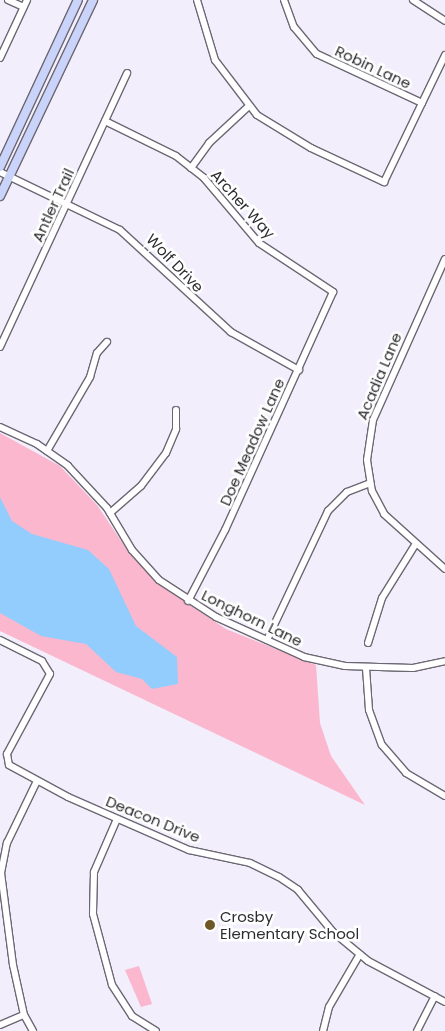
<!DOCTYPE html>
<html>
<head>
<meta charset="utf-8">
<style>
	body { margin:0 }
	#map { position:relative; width:445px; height:1031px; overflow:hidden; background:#f2eefb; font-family:Poppins,sans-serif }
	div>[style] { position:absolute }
	.green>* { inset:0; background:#fbb7cd }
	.water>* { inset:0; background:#93cdfe }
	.roads { filter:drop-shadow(1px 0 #6c6873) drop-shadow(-1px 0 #6c6873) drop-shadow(0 1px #6c6873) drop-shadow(0 -1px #6c6873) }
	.minor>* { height:6px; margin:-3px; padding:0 3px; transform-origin:3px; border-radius:3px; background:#fff }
	.major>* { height:8px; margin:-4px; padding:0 4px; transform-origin:4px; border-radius:4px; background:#cad3fa }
	.dots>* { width:14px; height:14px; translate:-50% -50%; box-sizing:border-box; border:2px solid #fff; border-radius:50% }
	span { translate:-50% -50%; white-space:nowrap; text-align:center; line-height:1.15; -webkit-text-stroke:5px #fff; paint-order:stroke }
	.street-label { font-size:15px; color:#2d2c30 }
	.poi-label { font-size:15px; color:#2d2c30 }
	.left { translate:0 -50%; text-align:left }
</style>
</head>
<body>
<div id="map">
	<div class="green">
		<div style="clip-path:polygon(0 433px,60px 466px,97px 505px,128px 551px,170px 592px,226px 629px,316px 665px,320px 723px,331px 756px,365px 805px,0 631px)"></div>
		<div style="clip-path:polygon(139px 966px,152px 1004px,141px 1007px,125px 970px)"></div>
	</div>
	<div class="water">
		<div style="clip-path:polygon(0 497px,12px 521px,32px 534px,88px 550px,109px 569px,136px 626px,177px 657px,178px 684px,152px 689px,142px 679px,116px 672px,86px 644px,41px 636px,0 613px)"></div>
	</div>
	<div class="roads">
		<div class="minor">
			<div style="left:8px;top:0;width:17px;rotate:24deg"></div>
			<div style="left:197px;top:0;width:63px;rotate:73.3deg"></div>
			<div style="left:215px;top:60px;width:69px;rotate:52.6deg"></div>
			<div style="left:257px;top:115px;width:63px;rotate:31.4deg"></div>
			<div style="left:311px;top:148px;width:81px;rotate:25deg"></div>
			<div style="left:384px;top:182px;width:141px;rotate:-64.3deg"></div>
			<div style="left:284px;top:0;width:29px;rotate:70deg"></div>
			<div style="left:294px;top:27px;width:35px;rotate:50deg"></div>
			<div style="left:317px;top:54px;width:116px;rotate:25deg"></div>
			<div style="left:413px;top:0;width:38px;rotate:33deg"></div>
			<div style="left:0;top:58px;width:64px;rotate:-65deg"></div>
			<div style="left:105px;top:121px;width:79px;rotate:26.2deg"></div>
			<div style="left:176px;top:156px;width:36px;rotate:38deg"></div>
			<div style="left:204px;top:178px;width:85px;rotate:49.8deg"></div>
			<div style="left:259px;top:243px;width:89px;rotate:33.5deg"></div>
			<div style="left:333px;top:292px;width:261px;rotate:114.4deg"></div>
			<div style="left:225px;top:530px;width:80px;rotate:117.5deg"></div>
			<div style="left:191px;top:168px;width:31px;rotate:-54deg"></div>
			<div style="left:209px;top:143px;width:54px;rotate:-42.8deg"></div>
			<div style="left:0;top:172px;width:133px;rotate:25.8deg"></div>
			<div style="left:120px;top:230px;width:151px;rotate:42.6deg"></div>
			<div style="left:231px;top:332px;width:78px;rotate:29.2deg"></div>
			<div style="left:445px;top:259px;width:176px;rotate:114.1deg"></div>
			<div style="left:373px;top:420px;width:40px;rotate:98.5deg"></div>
			<div style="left:367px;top:460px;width:31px;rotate:81deg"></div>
			<div style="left:372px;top:491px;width:26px;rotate:62deg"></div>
			<div style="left:384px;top:514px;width:82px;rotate:42deg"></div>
			<div style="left:0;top:347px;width:302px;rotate:-65.1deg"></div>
			<div style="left:0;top:427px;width:41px;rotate:24.7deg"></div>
			<div style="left:37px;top:444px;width:38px;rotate:35deg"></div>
			<div style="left:68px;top:466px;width:57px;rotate:47.1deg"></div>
			<div style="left:107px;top:508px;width:49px;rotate:59.2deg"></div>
			<div style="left:132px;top:550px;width:40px;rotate:48deg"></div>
			<div style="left:159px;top:580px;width:68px;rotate:33deg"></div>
			<div style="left:216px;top:617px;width:97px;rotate:24.4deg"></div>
			<div style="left:304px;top:657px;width:42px;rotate:12.4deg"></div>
			<div style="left:345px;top:666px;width:68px;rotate:1.7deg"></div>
			<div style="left:413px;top:668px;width:33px;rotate:-12deg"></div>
			<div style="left:47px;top:451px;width:86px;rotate:-59.8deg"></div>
			<div style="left:90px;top:377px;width:25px;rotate:-74deg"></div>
			<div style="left:97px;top:353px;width:15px;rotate:-48deg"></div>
			<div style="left:110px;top:513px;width:41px;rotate:-41.1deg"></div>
			<div style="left:141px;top:486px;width:41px;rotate:-52.9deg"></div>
			<div style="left:166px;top:453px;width:26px;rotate:-67deg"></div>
			<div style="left:176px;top:429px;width:19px;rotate:-90deg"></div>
			<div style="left:0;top:640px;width:47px;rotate:26.6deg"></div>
			<div style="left:42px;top:661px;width:15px;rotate:58deg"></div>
			<div style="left:50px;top:674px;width:91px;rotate:118.3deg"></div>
			<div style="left:7px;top:754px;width:11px;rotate:80deg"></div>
			<div style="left:9px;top:765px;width:67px;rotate:28.5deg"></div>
			<div style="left:68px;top:797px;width:132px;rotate:23.7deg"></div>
			<div style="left:189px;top:850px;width:62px;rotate:12deg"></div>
			<div style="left:250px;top:863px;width:32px;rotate:26deg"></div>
			<div style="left:279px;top:877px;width:23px;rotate:34deg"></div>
			<div style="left:298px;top:890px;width:55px;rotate:50.2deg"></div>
			<div style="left:333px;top:932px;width:45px;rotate:39.6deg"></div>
			<div style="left:368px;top:961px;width:87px;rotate:28deg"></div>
			<div style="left:267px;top:640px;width:143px;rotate:-64.7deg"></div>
			<div style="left:328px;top:511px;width:27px;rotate:-45deg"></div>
			<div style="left:347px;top:492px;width:25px;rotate:-21deg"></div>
			<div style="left:368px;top:643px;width:47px;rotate:-72.7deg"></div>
			<div style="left:382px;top:598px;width:62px;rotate:-58.1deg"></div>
			<div style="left:366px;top:668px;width:42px;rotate:85.9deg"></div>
			<div style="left:369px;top:710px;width:37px;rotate:70deg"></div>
			<div style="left:382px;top:745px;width:37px;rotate:49deg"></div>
			<div style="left:406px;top:773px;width:45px;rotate:30.5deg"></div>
			<div style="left:117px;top:819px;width:58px;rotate:113.5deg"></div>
			<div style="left:94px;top:872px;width:42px;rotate:91.4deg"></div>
			<div style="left:93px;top:914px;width:73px;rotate:75deg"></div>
			<div style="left:112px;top:985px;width:37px;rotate:57deg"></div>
			<div style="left:132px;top:1016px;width:28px;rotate:32deg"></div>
			<div style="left:0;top:1025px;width:26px;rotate:-23deg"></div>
			<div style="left:33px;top:1031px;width:18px;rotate:-119deg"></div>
			<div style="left:24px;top:1015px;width:51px;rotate:-102.4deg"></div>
			<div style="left:13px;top:965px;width:93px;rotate:-97.4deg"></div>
			<div style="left:1px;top:873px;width:31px;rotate:-79deg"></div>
			<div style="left:7px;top:843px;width:69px;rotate:-64.2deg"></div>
			<div style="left:323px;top:1031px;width:25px;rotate:-76deg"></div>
			<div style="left:329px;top:1007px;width:61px;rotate:-59.7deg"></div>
			<div style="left:417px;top:1031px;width:39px;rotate:-63deg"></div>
		</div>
		<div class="major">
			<div style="left:0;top:167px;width:184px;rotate:-65deg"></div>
			<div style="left:0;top:196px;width:217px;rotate:-64.6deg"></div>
		</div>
	</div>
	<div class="dots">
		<div style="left:210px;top:925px;background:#6e5727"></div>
	</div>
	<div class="street-label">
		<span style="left:373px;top:67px;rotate:25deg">Robin Lane</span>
		<span style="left:243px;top:204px;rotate:48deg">Archer Way</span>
		<span style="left:53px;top:205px;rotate:-65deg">Antler Trail</span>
		<span style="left:175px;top:263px;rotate:46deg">Wolf Drive</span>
		<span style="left:379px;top:376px;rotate:-67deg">Acadia Lane</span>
		<span style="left:252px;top:442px;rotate:-66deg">Doe Meadow Lane</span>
		<span style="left:252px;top:618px;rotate:26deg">Longhorn Lane</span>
		<span style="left:153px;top:819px;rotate:22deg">Deacon Drive</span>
	</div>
	<div class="poi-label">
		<span class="left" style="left:220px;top:925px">Crosby<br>Elementary School</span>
	</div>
</div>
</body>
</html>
